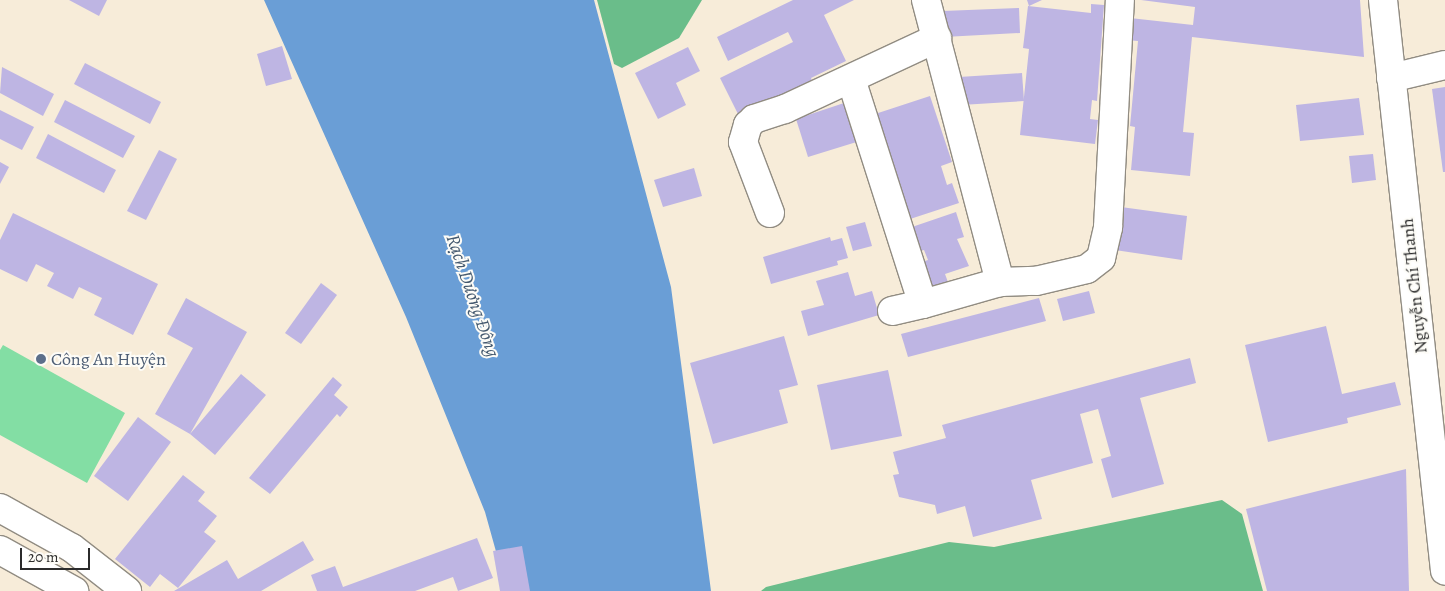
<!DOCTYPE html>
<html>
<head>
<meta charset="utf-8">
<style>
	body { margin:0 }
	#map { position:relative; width:1445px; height:591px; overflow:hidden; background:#f7ecd9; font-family:Alegreya,serif }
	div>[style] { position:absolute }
	.green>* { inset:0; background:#83dea4 }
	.forest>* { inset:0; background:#6abd8a }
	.water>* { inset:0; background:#6a9ed6 }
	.building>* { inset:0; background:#beb5e3 }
	.roads { filter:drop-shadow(1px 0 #918c82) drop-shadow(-1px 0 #918c82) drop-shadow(0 1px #918c82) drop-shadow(0 -1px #918c82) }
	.minor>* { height:28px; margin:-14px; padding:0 14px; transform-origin:14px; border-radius:14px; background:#fff }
	.primary>* { height:28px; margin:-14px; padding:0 14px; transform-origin:14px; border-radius:14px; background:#fff }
	.dots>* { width:14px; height:14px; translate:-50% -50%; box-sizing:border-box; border:2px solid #fdfcf7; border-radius:50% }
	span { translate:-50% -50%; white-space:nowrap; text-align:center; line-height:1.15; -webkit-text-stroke:4px #fdfcf7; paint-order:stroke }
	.street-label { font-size:18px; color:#2b2b2b }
	.service-label { font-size:18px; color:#4e5e75 }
	.left { translate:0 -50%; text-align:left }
	.water-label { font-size:19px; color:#44596f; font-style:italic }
	.scale { position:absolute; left:20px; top:548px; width:70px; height:22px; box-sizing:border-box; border:2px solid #2b2b2b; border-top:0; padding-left:6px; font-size:15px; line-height:18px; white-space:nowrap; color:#2b2b2b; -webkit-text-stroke:4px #fdfcf7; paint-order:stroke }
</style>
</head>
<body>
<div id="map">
	<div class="green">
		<div style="clip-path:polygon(3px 345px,125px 413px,87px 483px,0 435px,0 350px)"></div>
	</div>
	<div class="forest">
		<div style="clip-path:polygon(597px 0,702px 0,679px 38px,622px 68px,614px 64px)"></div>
		<div style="clip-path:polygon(1222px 500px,1242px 514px,1263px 591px,761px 591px,766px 587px,949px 542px,994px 547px)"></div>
	</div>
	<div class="water">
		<div style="clip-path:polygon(264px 0,594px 0,671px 287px,711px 591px,507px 591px,485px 512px,406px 317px)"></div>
	</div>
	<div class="building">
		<div style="clip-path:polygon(69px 0,107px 0,99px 16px)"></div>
		<div style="clip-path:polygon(793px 0,854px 0,824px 15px,846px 61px,811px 78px,814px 85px,741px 120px,720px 78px,793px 42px,788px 32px,728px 61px,717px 37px)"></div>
		<div style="clip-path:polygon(1027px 0,1042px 0,1029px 6px)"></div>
		<div style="clip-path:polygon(1141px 0,1360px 0,1364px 57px,1192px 37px,1183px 132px,1194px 133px,1190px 176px,1131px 170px,1135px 127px,1130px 126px,1138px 41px,1127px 40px,1130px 18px,1193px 25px,1195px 7px)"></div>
		<div style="clip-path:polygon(1091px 4px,1104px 5px,1097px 101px,1092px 100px,1090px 119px,1098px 120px,1095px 144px,1020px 135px,1029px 49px,1023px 48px,1028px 6px,1091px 13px)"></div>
		<div style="clip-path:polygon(1019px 8px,1020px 33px,944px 37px,943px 11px)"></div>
		<div style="clip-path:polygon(282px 46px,292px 79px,266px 86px,257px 54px)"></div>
		<div style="clip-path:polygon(688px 47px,700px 71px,676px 83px,686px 105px,658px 119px,635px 73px)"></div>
		<div style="clip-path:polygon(85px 63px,161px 102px,150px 124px,74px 84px)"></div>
		<div style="clip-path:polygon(2px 67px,54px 94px,43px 116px,0 93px)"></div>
		<div style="clip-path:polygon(1022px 73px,1024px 101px,961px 105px,959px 77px)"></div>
		<div style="clip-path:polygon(1445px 87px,1445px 172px,1443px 172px,1432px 89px)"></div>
		<div style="clip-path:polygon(930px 96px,952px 162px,941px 166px,947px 185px,952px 183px,959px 203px,904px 221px,869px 116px)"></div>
		<div style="clip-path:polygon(1359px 98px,1364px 135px,1300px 141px,1296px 105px)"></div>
		<div style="clip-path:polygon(65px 100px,135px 136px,123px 158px,54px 122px)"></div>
		<div style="clip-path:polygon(850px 101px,863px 140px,808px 157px,796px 119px)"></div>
		<div style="clip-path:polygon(0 110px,34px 127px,22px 150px,0 139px)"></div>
		<div style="clip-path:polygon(48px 134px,116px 170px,104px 193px,36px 158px)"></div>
		<div style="clip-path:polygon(159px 150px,177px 159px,146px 220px,127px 211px)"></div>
		<div style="clip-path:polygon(1373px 154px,1376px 180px,1352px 183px,1349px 156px)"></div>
		<div style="clip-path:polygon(0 162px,9px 167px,0 184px)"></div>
		<div style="clip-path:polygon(694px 168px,702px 196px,663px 207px,654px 180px)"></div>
		<div style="clip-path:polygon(1121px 207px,1187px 216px,1182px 260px,1115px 250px)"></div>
		<div style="clip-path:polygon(956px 212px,964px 237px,957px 239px,969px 266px,945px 274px,952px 293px,927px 301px,915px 264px,928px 260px,924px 250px,920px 251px,912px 227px)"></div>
		<div style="clip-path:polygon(13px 213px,158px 284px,133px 335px,94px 315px,102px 298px,79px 287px,73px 299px,47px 286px,54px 273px,36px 264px,27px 282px,0 269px,0 240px)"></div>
		<div style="clip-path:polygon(865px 222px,872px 246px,853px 251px,846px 227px)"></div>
		<div style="clip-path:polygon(830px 237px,831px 241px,842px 238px,848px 258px,837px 261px,838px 265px,771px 284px,763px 257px)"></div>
		<div style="clip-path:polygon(848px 272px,855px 296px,872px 291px,879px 315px,808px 336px,801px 311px,824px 305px,816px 281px)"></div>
		<div style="clip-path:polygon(321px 283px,337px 295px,301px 344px,285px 333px)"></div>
		<div style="clip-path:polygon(1089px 291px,1095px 313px,1063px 321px,1057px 299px)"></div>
		<div style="clip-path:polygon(186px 298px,247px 332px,190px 434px,241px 374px,266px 395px,215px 455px,190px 434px,155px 414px,193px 348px,167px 334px)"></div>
		<div style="clip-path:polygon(1039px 298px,1046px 321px,908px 357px,901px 334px)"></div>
		<div style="clip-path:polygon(1326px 326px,1342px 394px,1395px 382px,1401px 405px,1347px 418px,1348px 423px,1268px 442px,1245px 345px)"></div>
		<div style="clip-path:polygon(784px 336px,798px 385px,779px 390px,788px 423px,713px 444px,690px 363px)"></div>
		<div style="clip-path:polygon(1190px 358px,1196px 383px,1140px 398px,1164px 484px,1112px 498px,1101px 459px,1111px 456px,1098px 409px,1080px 414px,1093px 463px,1031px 480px,1042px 519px,973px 537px,965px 506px,937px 514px,935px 505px,899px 497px,893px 475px,899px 474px,893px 452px,946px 438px,942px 425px)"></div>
		<div style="clip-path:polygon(888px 370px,902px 436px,831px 450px,817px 385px)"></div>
		<div style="clip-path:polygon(333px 377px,342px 385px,334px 395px,348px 407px,340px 417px,337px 414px,270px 494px,249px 478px)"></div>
		<div style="clip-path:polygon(138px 417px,171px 442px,128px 501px,94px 476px)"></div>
		<div style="clip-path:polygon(1406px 469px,1409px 591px,1267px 591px,1246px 509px)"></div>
		<div style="clip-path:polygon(183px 475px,205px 492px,198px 501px,217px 516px,204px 532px,216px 541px,178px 588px,160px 574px,150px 587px,115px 559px)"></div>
		<div style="clip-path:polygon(477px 538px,493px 578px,458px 591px,453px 577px,415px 591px,317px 591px,311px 575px,335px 566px,343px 587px)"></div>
		<div style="clip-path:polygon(303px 541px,314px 560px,261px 591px,174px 591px,227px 560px,238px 579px)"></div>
		<div style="clip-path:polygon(522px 546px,530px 591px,500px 591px,493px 551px)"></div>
	</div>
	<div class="roads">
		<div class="minor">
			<div style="left:926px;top:0;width:292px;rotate:75.3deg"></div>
			<div style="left:1383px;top:0;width:574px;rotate:83.8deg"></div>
			<div style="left:1391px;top:78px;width:56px;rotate:-13.5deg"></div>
			<div style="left:851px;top:79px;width:236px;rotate:72.3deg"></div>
			<div style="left:923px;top:304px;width:80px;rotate:-15.9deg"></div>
			<div style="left:1000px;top:282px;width:36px;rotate:-2deg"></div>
			<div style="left:1036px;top:281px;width:52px;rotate:-13.2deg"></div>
			<div style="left:1087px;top:269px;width:18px;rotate:-38deg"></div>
			<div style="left:1101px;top:258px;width:32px;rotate:-77deg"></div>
			<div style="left:1108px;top:227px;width:227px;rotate:-87deg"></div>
			<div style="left:770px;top:213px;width:76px;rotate:-110.8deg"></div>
			<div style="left:743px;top:142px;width:18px;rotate:-74deg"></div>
			<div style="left:748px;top:125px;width:8px;rotate:-45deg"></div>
			<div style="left:754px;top:119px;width:33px;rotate:-18deg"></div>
			<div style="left:785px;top:109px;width:168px;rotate:-25deg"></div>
			<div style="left:892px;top:311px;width:32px;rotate:-13deg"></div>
		</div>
		<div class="primary">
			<div style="left:0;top:508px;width:82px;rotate:29.1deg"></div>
			<div style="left:72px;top:548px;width:70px;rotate:38deg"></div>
			<div style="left:0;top:550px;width:85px;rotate:29deg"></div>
		</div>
	</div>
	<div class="dots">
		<div style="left:41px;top:359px;background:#5c6f8a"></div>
	</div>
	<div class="street-label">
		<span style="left:1414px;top:286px;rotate:-96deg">Nguyễn Chí Thanh</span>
	</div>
	<div class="service-label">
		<span class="left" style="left:51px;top:359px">Công An Huyện</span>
	</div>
	<div class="water-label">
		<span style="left:472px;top:296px;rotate:71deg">Rạch Dương Đông</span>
	</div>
	<div class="scale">20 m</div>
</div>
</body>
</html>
